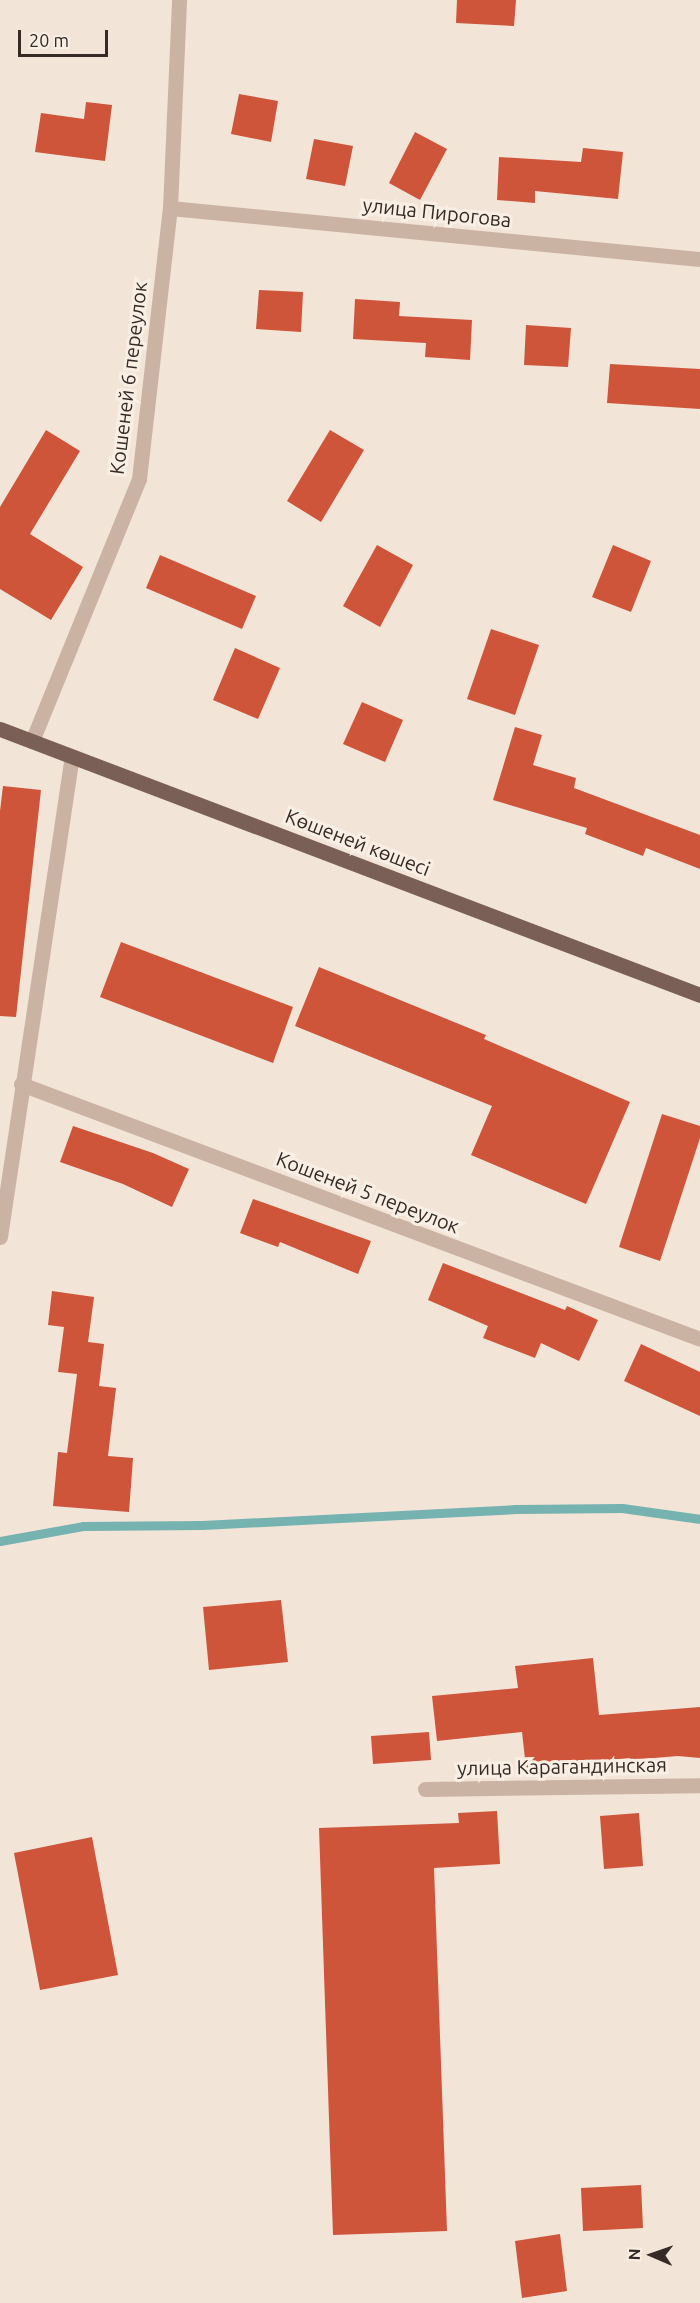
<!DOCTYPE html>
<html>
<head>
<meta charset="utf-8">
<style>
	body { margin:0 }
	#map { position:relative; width:700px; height:2303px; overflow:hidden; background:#f3e4d8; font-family:Ubuntu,sans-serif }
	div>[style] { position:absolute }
	.stream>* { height:9px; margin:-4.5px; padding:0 4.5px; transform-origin:4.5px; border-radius:4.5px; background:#75b2b0 }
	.building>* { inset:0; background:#ce543a }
	.minor>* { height:15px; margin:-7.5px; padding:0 7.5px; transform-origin:7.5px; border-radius:7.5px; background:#cbb3a3 }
	.major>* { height:15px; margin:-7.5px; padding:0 7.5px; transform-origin:7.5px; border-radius:7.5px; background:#795f55 }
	span { translate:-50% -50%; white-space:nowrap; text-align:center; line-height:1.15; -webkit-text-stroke:6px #faefe4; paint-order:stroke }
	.street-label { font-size:20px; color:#362a26 }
	.north { position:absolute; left:622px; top:2225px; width:60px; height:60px; -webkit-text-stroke:4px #faefe4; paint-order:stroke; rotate:272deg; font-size:16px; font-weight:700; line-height:24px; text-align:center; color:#362a26 }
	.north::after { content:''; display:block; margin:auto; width:21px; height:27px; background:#362a26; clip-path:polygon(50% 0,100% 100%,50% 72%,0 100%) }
	.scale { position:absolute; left:18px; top:30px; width:90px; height:27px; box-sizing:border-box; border:3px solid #362a26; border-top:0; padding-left:8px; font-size:18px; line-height:21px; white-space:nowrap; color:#362a26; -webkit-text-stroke:4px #faefe4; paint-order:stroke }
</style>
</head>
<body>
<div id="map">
	<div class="stream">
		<div style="left:0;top:1541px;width:84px;rotate:-10.2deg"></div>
		<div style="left:83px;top:1526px;width:119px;rotate:-0.5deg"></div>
		<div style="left:202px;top:1525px;width:314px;rotate:-2.9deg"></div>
		<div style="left:516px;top:1509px;width:106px;rotate:-0.5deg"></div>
		<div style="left:622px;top:1508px;width:79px;rotate:8deg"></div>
	</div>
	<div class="building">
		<div style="clip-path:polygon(457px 0,516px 0,514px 26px,456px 23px)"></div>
		<div style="clip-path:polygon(239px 94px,278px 101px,271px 142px,231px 134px)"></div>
		<div style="clip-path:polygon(86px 102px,112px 105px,105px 161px,35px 152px,41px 113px,84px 119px)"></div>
		<div style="clip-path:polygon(415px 132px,447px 149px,420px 200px,389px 183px)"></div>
		<div style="clip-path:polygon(314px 139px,353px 146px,345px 186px,306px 179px)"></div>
		<div style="clip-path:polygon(583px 148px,623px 152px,618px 199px,535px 191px,535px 203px,497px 200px,499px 157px,581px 162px)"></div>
		<div style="clip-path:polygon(259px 290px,303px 292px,301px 332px,256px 329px)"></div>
		<div style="clip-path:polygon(355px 299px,400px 302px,399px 316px,472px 320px,470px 360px,425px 357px,426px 343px,353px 339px)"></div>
		<div style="clip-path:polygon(526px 325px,571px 328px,568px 367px,524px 365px)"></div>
		<div style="clip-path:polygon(610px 364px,700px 369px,700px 409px,607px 403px)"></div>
		<div style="clip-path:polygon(46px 430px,80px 451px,30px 534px,83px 567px,51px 620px,0 589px,0 507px)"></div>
		<div style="clip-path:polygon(330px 430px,364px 450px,321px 522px,287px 501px)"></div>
		<div style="clip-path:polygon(377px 545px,413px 565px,380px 627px,343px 606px)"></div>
		<div style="clip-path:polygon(613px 545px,651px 561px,631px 612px,592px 597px)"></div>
		<div style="clip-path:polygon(160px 555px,256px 596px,242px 629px,146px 588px)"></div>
		<div style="clip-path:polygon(491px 629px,539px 645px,515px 715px,467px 699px)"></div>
		<div style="clip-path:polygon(235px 648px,280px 668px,258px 719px,213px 700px)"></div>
		<div style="clip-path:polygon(362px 702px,403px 720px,385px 762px,343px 744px)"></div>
		<div style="clip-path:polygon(515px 727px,542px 735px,533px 765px,576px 778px,574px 788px,700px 835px,700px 869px,646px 848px,643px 856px,585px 834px,587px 828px,493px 800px)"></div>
		<div style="clip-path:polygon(3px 786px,41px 790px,16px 1017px,0 1016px,0 811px)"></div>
		<div style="clip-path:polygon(121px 942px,293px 1007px,273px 1063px,100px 997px)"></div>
		<div style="clip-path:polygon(319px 967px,486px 1035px,484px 1039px,630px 1102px,586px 1204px,471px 1155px,492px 1106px,295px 1026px)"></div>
		<div style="clip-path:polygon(662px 1114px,700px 1126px,700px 1138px,660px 1261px,619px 1247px)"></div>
		<div style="clip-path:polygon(73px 1126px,153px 1153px,189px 1169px,172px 1207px,123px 1184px,60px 1162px)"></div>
		<div style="clip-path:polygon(253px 1199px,371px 1241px,358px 1274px,280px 1242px,278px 1247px,240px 1233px)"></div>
		<div style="clip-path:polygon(443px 1263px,565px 1310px,567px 1306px,598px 1320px,579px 1361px,541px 1343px,535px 1358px,483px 1338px,488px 1326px,428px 1300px)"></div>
		<div style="clip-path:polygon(52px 1291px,94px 1297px,88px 1342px,104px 1344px,99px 1386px,116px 1388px,108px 1456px,133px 1458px,129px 1512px,53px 1506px,58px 1452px,67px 1453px,77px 1374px,58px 1372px,64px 1327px,48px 1325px)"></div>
		<div style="clip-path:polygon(641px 1344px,700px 1372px,700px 1416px,624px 1381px)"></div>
		<div style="clip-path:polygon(281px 1600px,288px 1662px,209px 1670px,203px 1607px)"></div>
		<div style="clip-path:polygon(593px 1658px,599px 1715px,700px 1707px,700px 1758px,678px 1756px,630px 1760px,630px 1758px,526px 1768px,522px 1732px,437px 1741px,432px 1696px,518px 1688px,515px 1666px)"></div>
		<div style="clip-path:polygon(429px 1732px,431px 1760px,373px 1764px,371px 1736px)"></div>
		<div style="clip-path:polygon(497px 1811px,500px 1864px,434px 1868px,447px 2231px,333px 2235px,319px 1828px,459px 1823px,458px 1813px)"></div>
		<div style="clip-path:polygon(639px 1813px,643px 1866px,604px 1869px,600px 1816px)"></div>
		<div style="clip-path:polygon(92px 1837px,118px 1975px,40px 1990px,14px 1853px)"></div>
		<div style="clip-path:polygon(641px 2185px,643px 2228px,583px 2231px,581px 2188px)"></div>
		<div style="clip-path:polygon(560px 2234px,567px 2291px,522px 2298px,515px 2241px)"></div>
	</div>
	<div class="minor">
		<div style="left:170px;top:208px;width:532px;rotate:5.5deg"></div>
		<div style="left:32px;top:741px;width:283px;rotate:-67.8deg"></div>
		<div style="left:139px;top:479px;width:273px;rotate:-83.5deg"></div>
		<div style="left:170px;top:208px;width:208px;rotate:-87.5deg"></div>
		<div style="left:21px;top:1084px;width:725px;rotate:20.58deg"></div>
		<div style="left:0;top:1237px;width:486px;rotate:-81.5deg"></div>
		<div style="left:425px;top:1789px;width:275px;rotate:-0.8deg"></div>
	</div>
	<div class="major">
		<div style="left:0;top:729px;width:749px;rotate:20.81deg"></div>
	</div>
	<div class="street-label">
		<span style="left:437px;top:212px;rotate:6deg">улица Пирогова</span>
		<span style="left:128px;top:378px;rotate:-83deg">Кошеней 6 переулок</span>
		<span style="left:358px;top:842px;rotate:21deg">Көшеней көшесі</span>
		<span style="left:368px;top:1192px;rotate:21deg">Кошеней 5 переулок</span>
		<span style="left:562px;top:1766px;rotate:-1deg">улица Карагандинская</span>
	</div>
	<div class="north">N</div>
	<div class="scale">20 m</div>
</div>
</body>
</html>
